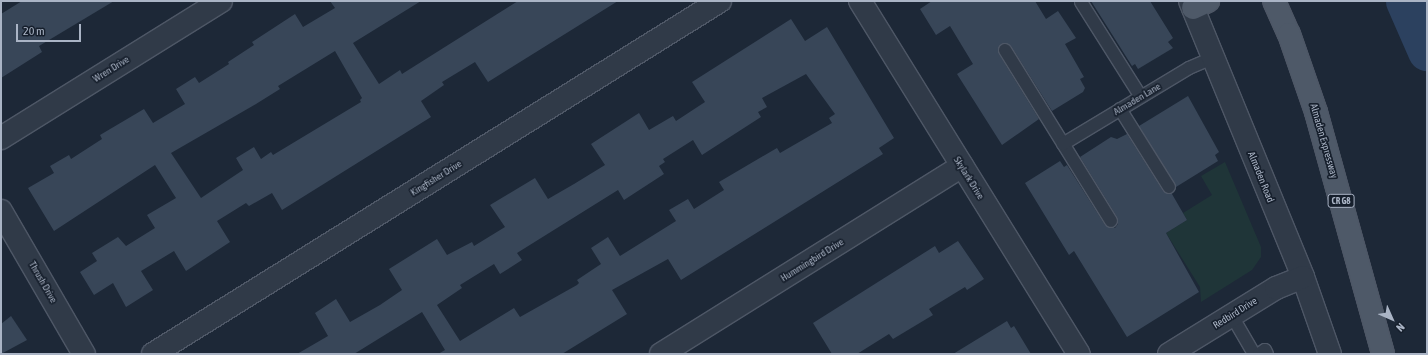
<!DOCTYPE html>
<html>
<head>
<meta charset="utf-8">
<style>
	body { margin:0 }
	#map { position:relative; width:1428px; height:355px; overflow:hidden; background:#1d2837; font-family:"Asap Condensed",sans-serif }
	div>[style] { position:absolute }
	.green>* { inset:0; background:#1f3538 }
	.river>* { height:39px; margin:-19.5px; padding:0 19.5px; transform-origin:19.5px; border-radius:19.5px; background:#2c415f }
	.building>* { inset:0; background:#384658 }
	.roads { filter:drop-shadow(1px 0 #4e5766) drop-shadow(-1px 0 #4e5766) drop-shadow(0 1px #4e5766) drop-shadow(0 -1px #4e5766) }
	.service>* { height:12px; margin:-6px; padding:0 6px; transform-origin:6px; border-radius:6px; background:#303a48 }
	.minor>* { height:22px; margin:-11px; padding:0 11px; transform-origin:11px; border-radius:11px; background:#303a48 }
	.primary>* { height:22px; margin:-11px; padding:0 11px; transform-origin:11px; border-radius:11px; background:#4e5968 }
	span { translate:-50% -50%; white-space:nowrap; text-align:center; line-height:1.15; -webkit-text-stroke:3.5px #161f2c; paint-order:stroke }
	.shield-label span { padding:1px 3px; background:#161f2c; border:1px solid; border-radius:3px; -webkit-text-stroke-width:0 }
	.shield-label { font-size:9px; color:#aab4c5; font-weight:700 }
	.street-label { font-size:10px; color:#aab4c5 }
	.frame { position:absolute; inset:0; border:2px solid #aab4c5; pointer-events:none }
	.north { position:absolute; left:1372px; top:299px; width:40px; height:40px; -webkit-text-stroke:3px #161f2c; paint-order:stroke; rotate:135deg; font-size:11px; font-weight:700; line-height:16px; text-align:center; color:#aab4c5 }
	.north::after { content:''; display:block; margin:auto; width:14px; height:18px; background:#aab4c5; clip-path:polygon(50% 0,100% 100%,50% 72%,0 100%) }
	.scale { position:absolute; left:16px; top:24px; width:65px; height:18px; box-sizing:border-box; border:2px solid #aab4c5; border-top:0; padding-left:5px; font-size:12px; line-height:14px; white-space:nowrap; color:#aab4c5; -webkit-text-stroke:3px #161f2c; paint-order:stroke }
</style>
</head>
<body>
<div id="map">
	<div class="green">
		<div style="clip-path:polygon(1225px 162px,1261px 247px,1261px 257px,1252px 270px,1201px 302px,1200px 287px,1166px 233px,1187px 220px,1183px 213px,1212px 195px,1201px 176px)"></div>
	</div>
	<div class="river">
		<div style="left:1405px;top:1px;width:55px;rotate:66.3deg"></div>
	</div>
	<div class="building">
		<div style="clip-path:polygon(22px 1px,114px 1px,39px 46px,42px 52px,1px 78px,1px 14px)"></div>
		<div style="clip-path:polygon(evenodd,330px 1px,421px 1px,353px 43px,379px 84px,400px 70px,402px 74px,518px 1px,618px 1px,488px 82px,475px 62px,442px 82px,444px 85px,421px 101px,431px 117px,282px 210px,272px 193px,249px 206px,246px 203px,217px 221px,230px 242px,186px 271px,174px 251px,141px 271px,153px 290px,126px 307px,113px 283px,94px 295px,80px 272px,97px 261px,92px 253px,118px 237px,126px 246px,155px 228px,147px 215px,176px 198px,155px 165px,54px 231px,28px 188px,54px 173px,50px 166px,69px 155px,71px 159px,102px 139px,100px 135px,144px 109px,153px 123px,185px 104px,176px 89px,195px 77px,199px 83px,229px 64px,228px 62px,254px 45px,252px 42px,295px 14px,303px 27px,335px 8px,330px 1px,335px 51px,362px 98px,360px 100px,361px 102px,273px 155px,271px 152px,261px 159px,254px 147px,236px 158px,243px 170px,201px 198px,171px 153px,256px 104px,280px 89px,278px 86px,335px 51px)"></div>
		<div style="clip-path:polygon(932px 1px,1035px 1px,1046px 19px,1058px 11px,1076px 38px,1065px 44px,1084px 77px,1080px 79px,1085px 88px,1083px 92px,1052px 111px,1011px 46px,1005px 43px,1001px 44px,999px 54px,1039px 119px,1002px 145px,957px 74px,973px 64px,950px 26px,936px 35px,920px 9px)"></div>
		<div style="clip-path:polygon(1091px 1px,1150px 1px,1173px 38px,1168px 42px,1173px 48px,1138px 69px,1135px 64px,1132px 66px)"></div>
		<div style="clip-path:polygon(evenodd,791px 19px,805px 41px,827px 27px,894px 138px,879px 148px,883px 154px,681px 280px,668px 259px,612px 290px,627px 314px,562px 354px,438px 354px,445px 350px,422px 312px,354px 354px,297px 354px,328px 336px,315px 313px,336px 299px,350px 322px,380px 305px,402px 290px,389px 269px,437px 239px,447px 255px,472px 242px,474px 246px,505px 227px,490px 205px,535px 178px,548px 199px,574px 184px,605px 165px,591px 144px,639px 113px,649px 130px,673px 116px,676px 121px,705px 102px,692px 82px,791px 19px,806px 74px,835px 114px,829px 118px,832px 123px,780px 153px,777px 148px,719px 182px,724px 190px,694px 209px,688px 199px,669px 210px,676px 221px,620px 256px,608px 237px,591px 248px,601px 264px,577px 280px,579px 283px,577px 285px,520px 317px,514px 308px,460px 341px,437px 305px,462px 288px,460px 285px,494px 264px,500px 274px,522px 260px,517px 253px,618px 190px,624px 200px,664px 174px,659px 166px,665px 162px,663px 159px,693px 140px,702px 155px,761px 117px,758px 112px,767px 107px,762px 98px,806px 74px)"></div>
		<div style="clip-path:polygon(1188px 96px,1219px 152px,1215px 155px,1218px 161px,1176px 187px,1139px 126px)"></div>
		<div style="clip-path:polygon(1127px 134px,1163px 191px,1172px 194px,1187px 220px,1166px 233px,1199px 292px,1127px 337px,1074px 251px,1069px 255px,1025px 183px,1060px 161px,1064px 167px,1067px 165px,1105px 225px,1115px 228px,1118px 224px,1117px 217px,1080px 157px,1111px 137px,1117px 139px)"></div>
		<div style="clip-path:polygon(958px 241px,984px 279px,967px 290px,965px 287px,929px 309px,933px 315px,893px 339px,889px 334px,857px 354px,832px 354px,813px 323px,935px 246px,939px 253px)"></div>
		<div style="clip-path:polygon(11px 316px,27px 340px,1px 354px,1px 324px)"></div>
		<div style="clip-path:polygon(1007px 321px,1011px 328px,1014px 326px,1031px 354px,953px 354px)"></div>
	</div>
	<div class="roads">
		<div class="service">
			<div style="left:1081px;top:2px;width:112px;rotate:57.7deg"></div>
			<div style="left:1005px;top:50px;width:201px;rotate:58.2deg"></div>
			<div style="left:1120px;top:109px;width:92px;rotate:57.9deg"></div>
			<div style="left:1063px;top:144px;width:147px;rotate:-31.1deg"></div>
			<div style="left:1189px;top:68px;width:26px;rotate:-23deg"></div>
			<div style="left:1232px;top:316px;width:44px;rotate:59.9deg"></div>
			<div style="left:1259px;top:354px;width:7px;rotate:-34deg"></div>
			<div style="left:1265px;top:350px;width:4px;rotate:63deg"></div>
		</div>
		<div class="minor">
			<div style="left:860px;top:1px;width:415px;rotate:58.2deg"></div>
			<div style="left:1190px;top:1px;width:298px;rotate:67.7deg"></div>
			<div style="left:1303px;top:277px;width:82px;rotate:70.7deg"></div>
			<div style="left:1px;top:138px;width:259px;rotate:-31.9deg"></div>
			<div style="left:1px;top:211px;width:165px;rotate:59.9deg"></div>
			<div style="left:153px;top:354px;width:668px;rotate:-31.91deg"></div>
			<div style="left:661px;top:354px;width:355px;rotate:-32deg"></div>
			<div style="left:1169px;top:354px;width:126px;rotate:-31.7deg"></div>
			<div style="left:1276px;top:288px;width:29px;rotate:-22deg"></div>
		</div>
		<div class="primary">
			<div style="left:1274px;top:1px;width:36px;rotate:66deg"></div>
			<div style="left:1289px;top:34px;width:83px;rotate:70.9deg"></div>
			<div style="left:1316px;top:112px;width:251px;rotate:74.5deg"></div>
			<div style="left:1193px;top:8px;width:17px;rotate:-25deg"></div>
		</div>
	</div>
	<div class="shield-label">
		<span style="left:1341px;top:201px">CR G8</span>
	</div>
	<div class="street-label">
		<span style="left:111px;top:69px;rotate:-32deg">Wren Drive</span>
		<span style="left:1137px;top:99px;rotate:-31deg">Almaden Lane</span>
		<span style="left:1324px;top:141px;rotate:74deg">Almaden Expressway</span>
		<span style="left:1261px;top:177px;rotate:68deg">Almaden Road</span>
		<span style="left:436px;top:178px;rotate:-32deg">Kingfisher Drive</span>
		<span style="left:969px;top:178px;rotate:58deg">Skylark Drive</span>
		<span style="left:812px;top:260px;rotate:-32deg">Hummingbird Drive</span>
		<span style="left:43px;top:282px;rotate:60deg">Thrush Drive</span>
		<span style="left:1235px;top:313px;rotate:-32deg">Redbird Drive</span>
	</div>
	<div class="frame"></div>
	<div class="north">N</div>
	<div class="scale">20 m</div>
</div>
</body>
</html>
